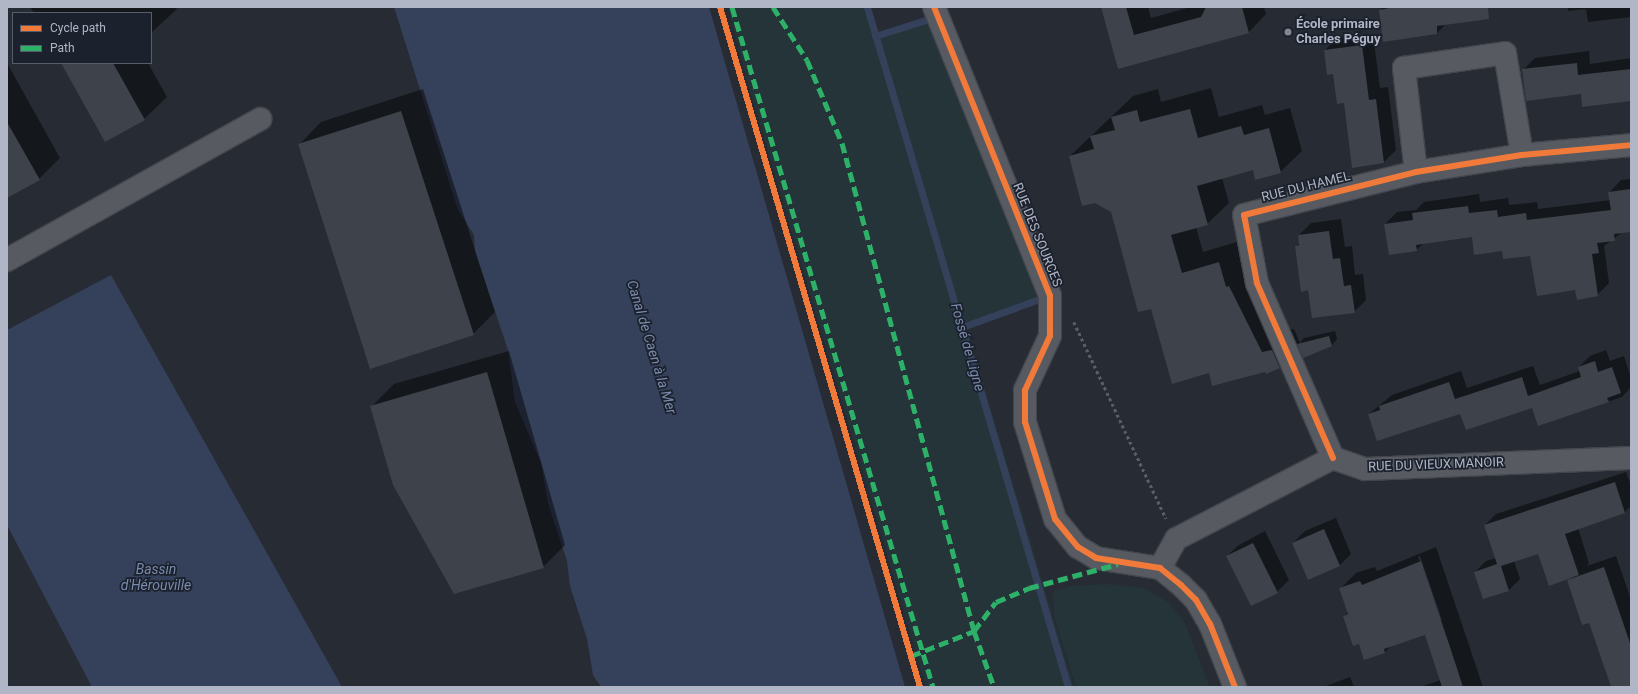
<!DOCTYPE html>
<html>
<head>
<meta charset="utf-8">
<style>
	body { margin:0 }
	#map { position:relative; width:1638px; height:694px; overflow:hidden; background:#272b33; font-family:Roboto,sans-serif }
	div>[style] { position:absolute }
	.green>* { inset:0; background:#243438 }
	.water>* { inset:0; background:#35415b }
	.shadow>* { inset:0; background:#0007 }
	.stream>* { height:7px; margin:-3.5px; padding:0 3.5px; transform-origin:3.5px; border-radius:3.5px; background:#35415b }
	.building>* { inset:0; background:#3e424a }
	.path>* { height:2.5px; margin-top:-1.25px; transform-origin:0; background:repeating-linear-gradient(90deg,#5a5e65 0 3px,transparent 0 6px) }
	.roads { filter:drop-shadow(1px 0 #43464c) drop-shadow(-1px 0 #43464c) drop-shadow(0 1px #43464c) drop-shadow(0 -1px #43464c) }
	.minor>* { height:22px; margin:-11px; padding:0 11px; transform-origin:11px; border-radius:11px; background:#575a61 }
	.quiet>* { height:5px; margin-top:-2.5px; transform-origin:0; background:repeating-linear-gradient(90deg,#2db169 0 10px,transparent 0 15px) }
	.cycleway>* { height:6px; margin:-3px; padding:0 3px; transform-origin:3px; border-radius:3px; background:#f17a3a }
	.dots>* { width:11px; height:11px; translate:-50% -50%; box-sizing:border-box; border:2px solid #1b212d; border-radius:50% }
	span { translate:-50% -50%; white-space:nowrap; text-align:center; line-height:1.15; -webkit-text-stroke:3.5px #1b212d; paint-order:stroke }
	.poi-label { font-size:13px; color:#b0b6c5; font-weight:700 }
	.left { translate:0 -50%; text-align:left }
	.street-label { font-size:13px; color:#b0b6c5 }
	.water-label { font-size:14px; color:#798aac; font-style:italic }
	.frame { position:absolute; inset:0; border:8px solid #b0b6c5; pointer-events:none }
	.legend { position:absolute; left:12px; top:12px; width:140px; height:52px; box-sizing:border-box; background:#1b212d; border:1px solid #575d6a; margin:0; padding:5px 7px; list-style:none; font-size:12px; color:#b0b6c5 }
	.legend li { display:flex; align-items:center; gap:8px; height:20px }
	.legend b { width:20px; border:1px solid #575d6a }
</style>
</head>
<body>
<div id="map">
	<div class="green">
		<div style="clip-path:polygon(728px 7px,866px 7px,876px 36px,938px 20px,1045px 297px,966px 326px,1074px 687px,926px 687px,745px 74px)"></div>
		<div style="clip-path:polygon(1105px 584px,1144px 588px,1168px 602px,1185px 623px,1210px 687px,1076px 687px,1055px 619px,1052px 592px,1070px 586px)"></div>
	</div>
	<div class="water">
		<div style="clip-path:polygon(394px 7px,709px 7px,905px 687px,601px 687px,593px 675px,587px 639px,570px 586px,567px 561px,548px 503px,541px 463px,515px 402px,508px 350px,475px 252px,474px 235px,458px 210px)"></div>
		<div style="clip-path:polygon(111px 275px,342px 687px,92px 687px,7px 525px,7px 330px)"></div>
	</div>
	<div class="shadow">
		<div style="clip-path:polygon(30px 7px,175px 7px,177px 9px,151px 33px,151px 13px,34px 13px)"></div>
		<div style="clip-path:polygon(1102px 7px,1148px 7px,1151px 18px,1191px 7px,1264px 7px,1266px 14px,1249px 32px,1118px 68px)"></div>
		<div style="clip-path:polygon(1384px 7px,1475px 7px,1446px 24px,1436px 34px,1380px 10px)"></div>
		<div style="clip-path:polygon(1568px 7px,1631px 7px,1631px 17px,1588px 22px,1586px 9px,1568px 11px)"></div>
		<div style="clip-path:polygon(1373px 34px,1380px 88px,1388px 87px,1396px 150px,1384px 162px,1345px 102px,1325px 50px,1337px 38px)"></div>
		<div style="clip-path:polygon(1589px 51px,1590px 64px,1631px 58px,1631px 100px,1582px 93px,1523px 70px,1535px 58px)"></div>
		<div style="clip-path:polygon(7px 63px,60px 158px,39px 179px,7px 197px)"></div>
		<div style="clip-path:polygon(62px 63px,148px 63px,167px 97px,144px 119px)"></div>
		<div style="clip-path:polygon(1211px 88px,1219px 117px,1262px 105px,1265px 115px,1290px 108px,1302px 151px,1280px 172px,1253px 169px,1222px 178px,1229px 203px,1207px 224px,1196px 227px,1203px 252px,1240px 241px,1283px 331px,1294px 329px,1300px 343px,1304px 338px,1335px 331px,1337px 339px,1332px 345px,1300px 347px,1280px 367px,1266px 373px,1266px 370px,1210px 372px,1151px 307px,1112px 211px,1070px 156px,1133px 96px,1158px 89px,1161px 102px)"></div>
		<div style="clip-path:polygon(423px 89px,495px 312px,473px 334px,299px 145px,321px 122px)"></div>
		<div style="clip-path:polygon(1631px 179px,1631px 231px,1623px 232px,1604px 246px,1609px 283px,1597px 295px,1531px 255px,1503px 250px,1472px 236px,1424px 243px,1416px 250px,1385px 224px,1397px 212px,1416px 210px,1424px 202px,1479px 194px,1480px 202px,1508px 198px,1509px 205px,1537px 202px,1538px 209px,1611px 200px,1610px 192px,1621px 180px)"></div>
		<div style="clip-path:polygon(1341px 219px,1345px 247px,1352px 246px,1355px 275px,1363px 274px,1366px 300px,1354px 312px,1309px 289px,1296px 246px,1300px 243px,1299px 235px,1311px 223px)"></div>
		<div style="clip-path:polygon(1606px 350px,1610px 361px,1624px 356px,1631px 378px,1631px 387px,1622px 397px,1539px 425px,1532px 407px,1460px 412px,1369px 414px,1392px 395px,1461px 371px,1467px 388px,1533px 366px,1540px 385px,1580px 371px,1579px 367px,1590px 356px)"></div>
		<div style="clip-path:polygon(509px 351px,565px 545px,543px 567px,371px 407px,394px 384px)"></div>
		<div style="clip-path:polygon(1626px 472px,1631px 486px,1631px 506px,1625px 512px,1578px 528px,1589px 563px,1587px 566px,1616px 556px,1631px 600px,1631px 687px,1611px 687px,1589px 622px,1569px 580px,1572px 577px,1538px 552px,1514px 561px,1520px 579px,1509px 590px,1475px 572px,1486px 561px,1496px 558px,1485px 525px,1496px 514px)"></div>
		<div style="clip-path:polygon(1336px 518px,1351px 554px,1340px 565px,1293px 543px,1305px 531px)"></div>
		<div style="clip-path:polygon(1265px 531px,1289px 580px,1277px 592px,1227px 556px,1239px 545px)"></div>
		<div style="clip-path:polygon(evenodd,1436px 547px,1483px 687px,1420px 687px,1441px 680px,1426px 634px,1392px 645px,1385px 652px,1359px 643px,1344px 616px,1349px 611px,1341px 588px,1356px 573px,1375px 567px,1377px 571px,1436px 547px,1418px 556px,1420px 556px,1442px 620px,1439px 620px,1418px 556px)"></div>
		<div style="clip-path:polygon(1350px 677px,1354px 687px,1325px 687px,1326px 686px)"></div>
	</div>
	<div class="stream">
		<div style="left:867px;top:7px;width:709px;rotate:73.53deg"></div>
		<div style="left:875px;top:36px;width:60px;rotate:-17.5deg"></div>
		<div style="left:962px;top:327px;width:88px;rotate:-19.9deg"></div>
	</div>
	<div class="building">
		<div style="clip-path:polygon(1101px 7px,1126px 7px,1134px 35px,1201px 17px,1206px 7px,1242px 7px,1249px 33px,1118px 69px)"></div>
		<div style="clip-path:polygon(1394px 7px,1488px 7px,1489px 19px,1437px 26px,1437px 34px,1383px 42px,1379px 10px)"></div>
		<div style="clip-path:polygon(1362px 45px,1369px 100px,1376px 99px,1384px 163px,1352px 168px,1344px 103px,1337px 104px,1333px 74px,1327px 75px,1324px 50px)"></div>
		<div style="clip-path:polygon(61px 63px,113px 63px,145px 120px,105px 142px)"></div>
		<div style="clip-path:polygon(1577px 63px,1578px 75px,1631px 69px,1631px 101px,1582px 107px,1581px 94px,1526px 101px,1522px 69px)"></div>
		<div style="clip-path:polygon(1190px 109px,1198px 138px,1241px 126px,1244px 135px,1269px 128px,1281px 173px,1255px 180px,1253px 170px,1197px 186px,1208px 225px,1171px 235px,1182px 273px,1219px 262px,1226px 287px,1229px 286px,1262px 352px,1272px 350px,1280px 368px,1266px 374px,1265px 372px,1212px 386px,1209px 373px,1172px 384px,1151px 309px,1138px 312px,1111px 212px,1095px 203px,1082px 206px,1069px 156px,1094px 149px,1090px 136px,1115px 130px,1111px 117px,1137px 110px,1140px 122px)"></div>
		<div style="clip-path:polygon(401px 111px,474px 335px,370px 369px,298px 144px)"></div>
		<div style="clip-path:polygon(7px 122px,40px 180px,7px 198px)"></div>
		<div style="clip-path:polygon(1631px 189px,1631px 232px,1614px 234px,1615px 241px,1597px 243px,1599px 253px,1592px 254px,1598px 296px,1577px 300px,1575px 290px,1537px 296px,1530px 256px,1503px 259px,1502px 251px,1474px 255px,1472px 237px,1416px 245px,1417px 251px,1389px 255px,1384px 224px,1413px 220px,1412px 213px,1468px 206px,1469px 213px,1497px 210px,1498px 217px,1526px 213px,1527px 220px,1611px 210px,1608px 192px)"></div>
		<div style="clip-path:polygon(1329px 231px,1333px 259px,1340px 258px,1344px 286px,1351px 285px,1355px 313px,1312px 318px,1308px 290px,1301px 292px,1295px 246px,1299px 245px,1298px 235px)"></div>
		<div style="clip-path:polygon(1329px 336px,1332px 346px,1303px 358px,1297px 344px)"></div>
		<div style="clip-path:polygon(1595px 361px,1598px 372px,1612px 367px,1621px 393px,1607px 398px,1609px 402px,1538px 426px,1532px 408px,1466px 430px,1460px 414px,1377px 441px,1368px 414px,1380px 410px,1379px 406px,1449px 382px,1455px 399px,1522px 377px,1528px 396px,1581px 377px,1578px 367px)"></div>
		<div style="clip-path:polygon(487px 372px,544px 568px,454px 594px,393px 485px,370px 406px)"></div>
		<div style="clip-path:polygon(1615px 482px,1625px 513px,1565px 534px,1579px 575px,1549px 586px,1538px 554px,1501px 566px,1509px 591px,1483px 599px,1474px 572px,1497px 564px,1484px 525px)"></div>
		<div style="clip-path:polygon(1324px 529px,1340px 566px,1308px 580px,1292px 543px)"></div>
		<div style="clip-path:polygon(1253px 543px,1278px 593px,1251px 606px,1226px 556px)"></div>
		<div style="clip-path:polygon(1421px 561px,1451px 650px,1463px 687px,1442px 687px,1425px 635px,1384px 649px,1385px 653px,1364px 660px,1359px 644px,1353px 646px,1343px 616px,1348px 614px,1339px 588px,1360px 581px,1362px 585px)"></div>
		<div style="clip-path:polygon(1604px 567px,1631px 646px,1631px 687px,1611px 687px,1589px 623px,1582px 625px,1567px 580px)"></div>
	</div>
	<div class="path">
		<div style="left:1074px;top:322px;width:217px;rotate:64.9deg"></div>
	</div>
	<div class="roads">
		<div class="minor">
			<div style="left:934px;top:7px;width:311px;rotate:68.1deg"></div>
			<div style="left:1050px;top:296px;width:40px;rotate:90deg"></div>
			<div style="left:1050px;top:336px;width:60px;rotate:114.8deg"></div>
			<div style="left:1025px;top:390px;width:32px;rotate:90deg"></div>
			<div style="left:1025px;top:422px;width:102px;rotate:72.8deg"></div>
			<div style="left:1055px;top:519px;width:36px;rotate:51deg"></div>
			<div style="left:1078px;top:547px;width:21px;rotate:31deg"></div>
			<div style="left:1096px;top:558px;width:65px;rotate:8.9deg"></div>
			<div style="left:1160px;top:568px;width:27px;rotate:39deg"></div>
			<div style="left:1181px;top:585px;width:21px;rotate:45deg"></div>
			<div style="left:1196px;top:600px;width:28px;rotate:60deg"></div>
			<div style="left:1210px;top:624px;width:68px;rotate:68.4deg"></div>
			<div style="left:1416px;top:172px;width:105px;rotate:-96.6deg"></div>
			<div style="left:1404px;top:68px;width:102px;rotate:-8.4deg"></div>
			<div style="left:1505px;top:53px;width:103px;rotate:80.5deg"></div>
			<div style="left:7px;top:260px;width:290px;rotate:-29.1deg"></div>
			<div style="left:1333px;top:458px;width:191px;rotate:-113.5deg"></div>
			<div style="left:1257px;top:283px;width:69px;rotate:-100.8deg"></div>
			<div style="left:1244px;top:215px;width:177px;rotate:-14deg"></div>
			<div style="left:1416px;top:172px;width:107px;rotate:-9.1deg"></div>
			<div style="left:1522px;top:155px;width:109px;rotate:-5.2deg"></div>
			<div style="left:1160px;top:568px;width:33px;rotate:-61deg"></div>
			<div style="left:1176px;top:539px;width:177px;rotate:-27.3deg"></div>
			<div style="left:1333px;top:458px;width:34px;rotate:19deg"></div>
			<div style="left:1365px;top:469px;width:266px;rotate:-2.4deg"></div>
		</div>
	</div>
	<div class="quiet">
		<div style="left:732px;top:7px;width:709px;rotate:73.53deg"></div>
		<div style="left:773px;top:7px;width:63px;rotate:57.3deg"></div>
		<div style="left:807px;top:60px;width:90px;rotate:67.1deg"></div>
		<div style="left:842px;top:143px;width:506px;rotate:74.86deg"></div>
		<div style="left:974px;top:631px;width:59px;rotate:70.3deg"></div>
		<div style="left:911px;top:656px;width:68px;rotate:-21.6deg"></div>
		<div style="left:974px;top:631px;width:36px;rotate:-53deg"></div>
		<div style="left:996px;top:602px;width:36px;rotate:-23deg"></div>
		<div style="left:1029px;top:588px;width:92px;rotate:-15.1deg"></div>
	</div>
	<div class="cycleway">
		<div style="left:720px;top:7px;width:709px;rotate:73.61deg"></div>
		<div style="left:934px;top:7px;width:311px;rotate:68.1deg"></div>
		<div style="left:1050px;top:296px;width:40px;rotate:90deg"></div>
		<div style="left:1050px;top:336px;width:60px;rotate:114.8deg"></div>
		<div style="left:1025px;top:390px;width:32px;rotate:90deg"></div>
		<div style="left:1025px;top:422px;width:102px;rotate:72.8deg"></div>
		<div style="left:1055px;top:519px;width:36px;rotate:51deg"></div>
		<div style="left:1078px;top:547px;width:21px;rotate:31deg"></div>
		<div style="left:1096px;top:558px;width:65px;rotate:8.9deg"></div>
		<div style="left:1160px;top:568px;width:27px;rotate:39deg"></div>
		<div style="left:1181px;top:585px;width:21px;rotate:45deg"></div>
		<div style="left:1196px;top:600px;width:28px;rotate:60deg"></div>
		<div style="left:1210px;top:624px;width:68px;rotate:68.4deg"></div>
		<div style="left:1333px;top:458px;width:191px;rotate:-113.5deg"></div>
		<div style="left:1257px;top:283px;width:69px;rotate:-100.8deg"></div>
		<div style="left:1244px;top:215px;width:177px;rotate:-14deg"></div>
		<div style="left:1416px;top:172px;width:107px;rotate:-9.1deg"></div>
		<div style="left:1522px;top:155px;width:109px;rotate:-5.2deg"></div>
	</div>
	<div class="dots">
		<div style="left:1288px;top:32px;background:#808592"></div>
	</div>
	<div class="poi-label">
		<span class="left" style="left:1296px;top:32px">École primaire<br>Charles Péguy</span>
	</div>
	<div class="street-label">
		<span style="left:1306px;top:187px;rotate:-14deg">RUE DU HAMEL</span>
		<span style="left:1037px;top:235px;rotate:68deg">RUE DES SOURCES</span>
		<span style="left:1436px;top:465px;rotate:-2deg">RUE DU VIEUX MANOIR</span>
	</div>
	<div class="water-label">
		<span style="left:652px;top:347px;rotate:73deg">Canal de Caen à la Mer</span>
		<span style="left:968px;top:347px;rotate:74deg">Fossé de Ligne</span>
		<span style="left:156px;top:577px">Bassin<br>d'Hérouville</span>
	</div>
	<div class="frame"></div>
	<ul class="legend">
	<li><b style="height:5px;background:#f17a3a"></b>Cycle path</li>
	<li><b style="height:5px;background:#2db169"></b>Path</li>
	</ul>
</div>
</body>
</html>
